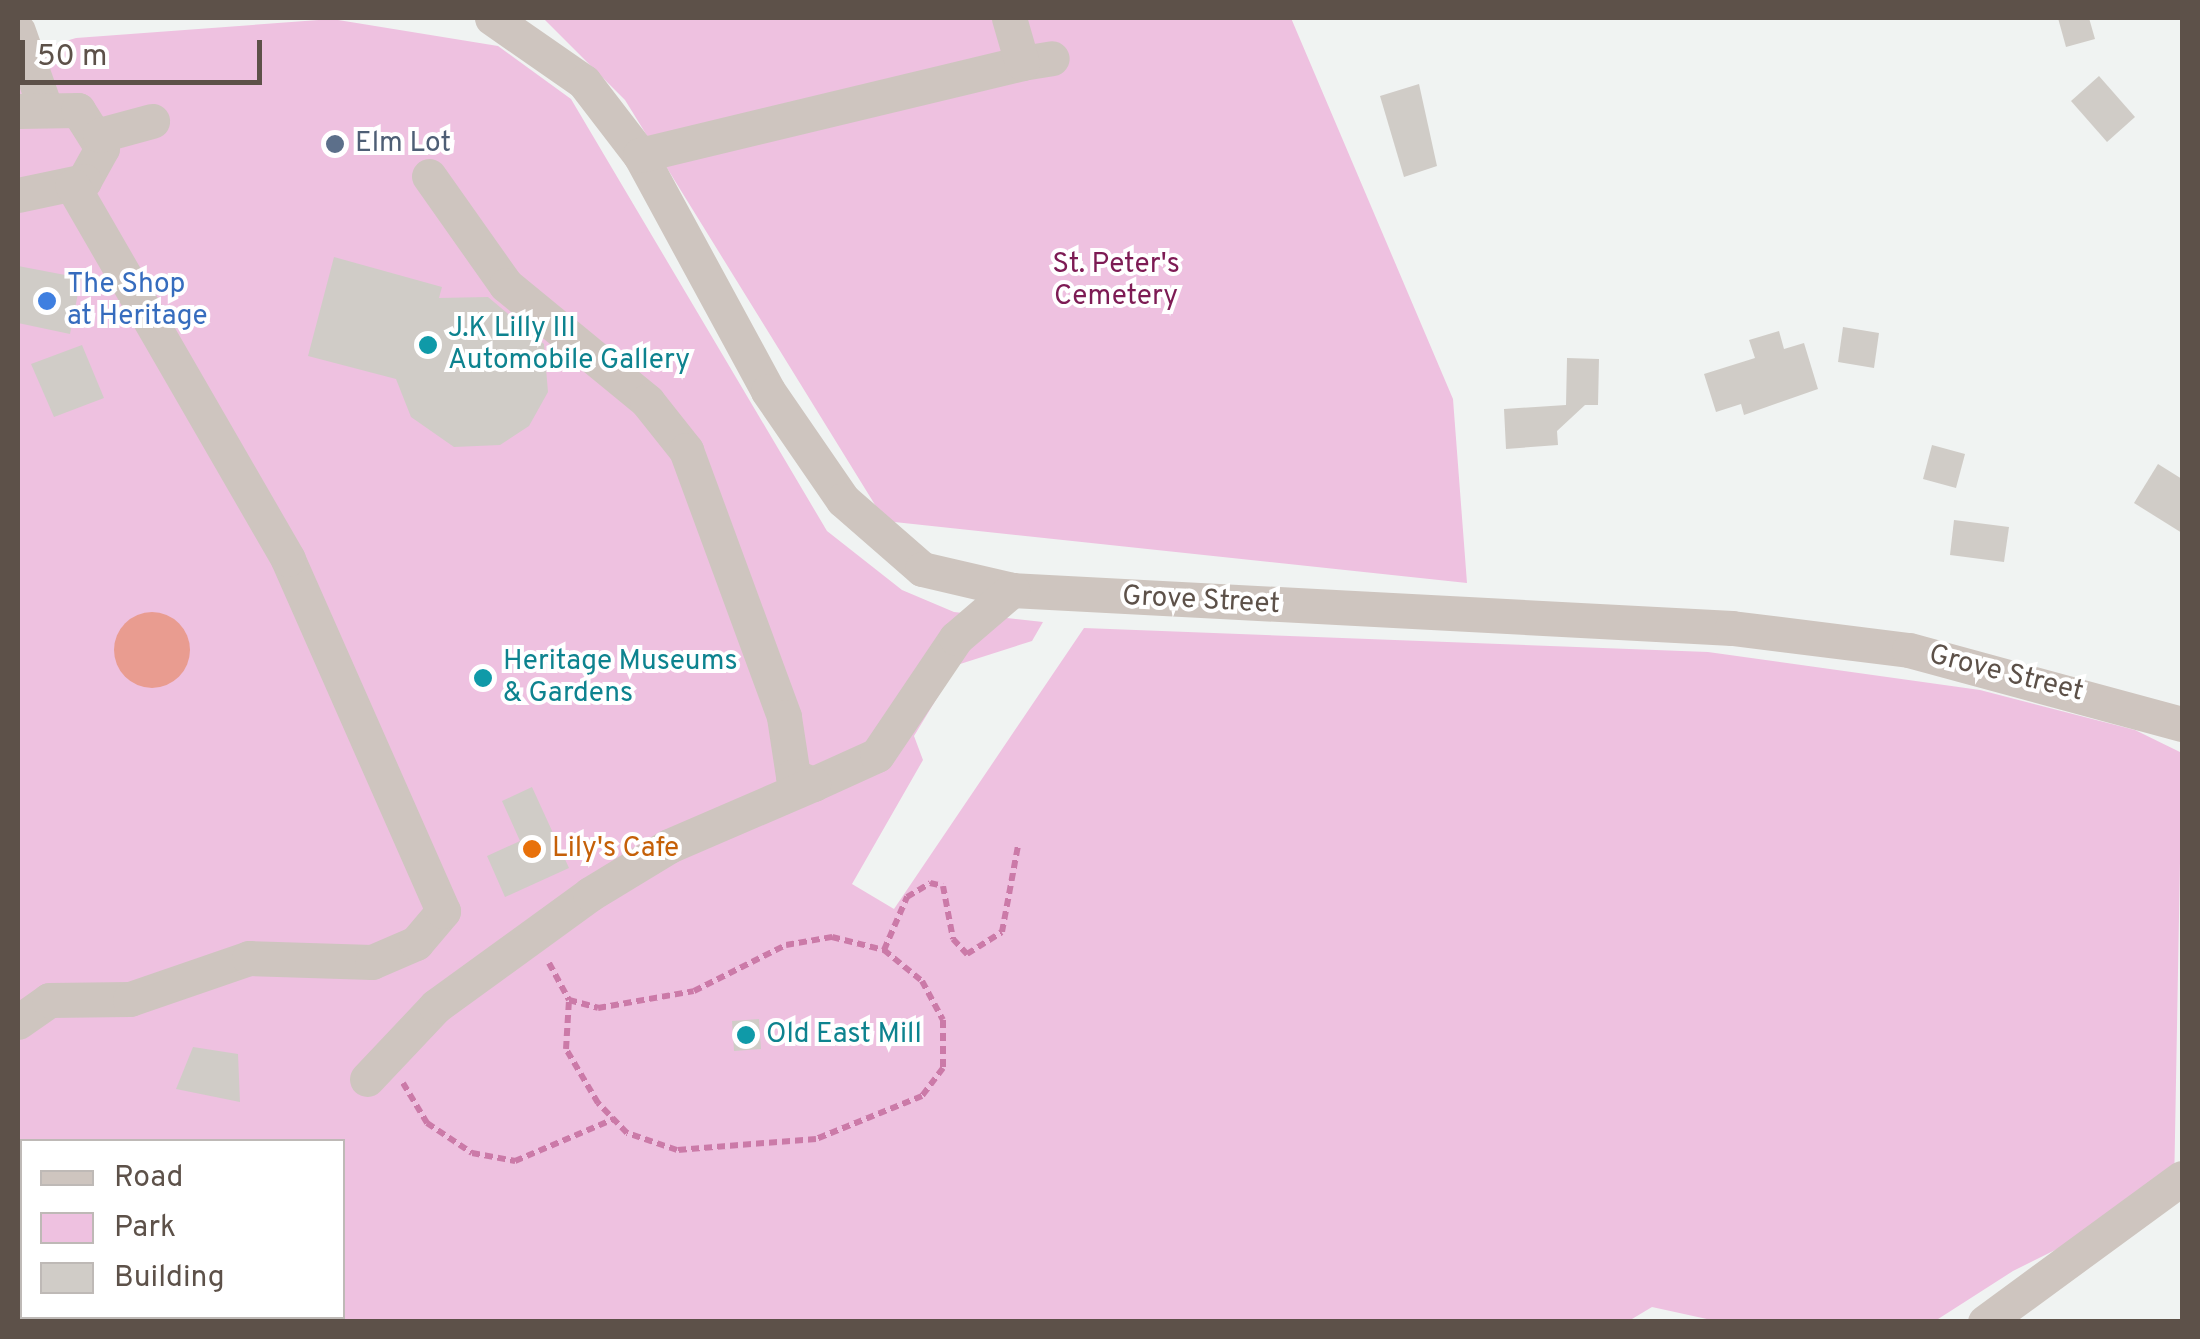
<!DOCTYPE html>
<html>
<head>
<meta charset="utf-8">
<style>
	body { margin:0 }
	#map { position:relative; width:2200px; height:1339px; overflow:hidden; background:#f0f3f2; font-family:Overpass,sans-serif }
	div>[style] { position:absolute }
	.green>* { inset:0; background:#eec1e0 }
	.water>* { inset:0; background:#e99c90 }
	.round { border-radius:50% }
	.building>* { inset:0; background:#d0ccc7 }
	.path>* { height:6px; margin-top:-3px; transform-origin:0; background:repeating-linear-gradient(90deg,#cb7aa8 0 8px,transparent 0 13px) }
	.minor>* { height:35px; margin:-17.5px; padding:0 17.5px; transform-origin:17.5px; border-radius:17.5px; background:#cec5bf }
	.dots>* { width:28px; height:28px; translate:-50% -50%; box-sizing:border-box; border:5px solid #fff; border-radius:50% }
	span { translate:-50% -50%; white-space:nowrap; text-align:center; line-height:1.15; -webkit-text-stroke:8px #fff; paint-order:stroke }
	.service-label { font-size:28px; color:#4e5e75 }
	.left { translate:0 -50%; text-align:left }
	.park-label { font-size:28px; color:#7d1b54 }
	.shop-label { font-size:28px; color:#366cbe }
	.culture-label { font-size:28px; color:#0d838f }
	.street-label { font-size:28px; color:#5d5149 }
	.food-label { font-size:28px; color:#c56008 }
	.frame { position:absolute; inset:0; border:20px solid #5d5149; pointer-events:none }
	.legend { position:absolute; left:20px; top:1139px; width:325px; height:180px; box-sizing:border-box; background:#fff; border:2px solid #beb9b6; margin:0; padding:12px 18px; list-style:none; font-size:30px; color:#5d5149 }
	.legend li { display:flex; align-items:center; gap:20px; height:50px }
	.legend b { width:50px; border:2px solid #beb9b6 }
	.scale { position:absolute; left:20px; top:40px; width:242px; height:45px; box-sizing:border-box; border:5px solid #5d5149; border-top:0; padding-left:12px; font-size:30px; line-height:35px; white-space:nowrap; color:#5d5149; -webkit-text-stroke:8px #fff; paint-order:stroke }
</style>
</head>
<body>
<div id="map">
	<div class="green">
		<div style="clip-path:polygon(543px 18px,1291px 18px,1453px 399px,1467px 583px,885px 521px,625px 100px)"></div>
		<div style="clip-path:polygon(evenodd,332px 19px,498px 46px,571px 99px,827px 531px,902px 590px,954px 612px,1043px 622px,1032px 641px,957px 665px,914px 736px,923px 760px,852px 884px,894px 909px,1084px 628px,1708px 652px,1980px 690px,2135px 730px,2182px 753px,2174px 1191px,2013px 1271px,1935px 1321px,1716px 1321px,1652px 1307px,1627px 1322px,18px 1322px,18px 55px,76px 38px,332px 19px,22px 1142px,342px 1142px,342px 1316px,22px 1316px,22px 1142px)"></div>
	</div>
	<div class="water">
		<div class="round" style="left:114px;top:612px;width:76px;height:76px"></div>
	</div>
	<div class="building">
		<div style="clip-path:polygon(2058px 18px,2089px 18px,2095px 39px,2066px 47px)"></div>
		<div style="clip-path:polygon(2099px 76px,2135px 117px,2107px 142px,2071px 101px)"></div>
		<div style="clip-path:polygon(1419px 84px,1437px 166px,1404px 177px,1380px 96px)"></div>
		<div style="clip-path:polygon(334px 257px,442px 287px,439px 298px,488px 297px,544px 344px,548px 392px,529px 426px,500px 445px,454px 447px,411px 417px,396px 379px,308px 356px)"></div>
		<div style="clip-path:polygon(18px 266px,81px 278px,70px 334px,18px 323px)"></div>
		<div style="clip-path:polygon(1843px 327px,1879px 333px,1874px 368px,1838px 362px)"></div>
		<div style="clip-path:polygon(1779px 331px,1784px 349px,1804px 343px,1818px 389px,1744px 415px,1741px 404px,1716px 412px,1704px 374px,1755px 358px,1749px 340px)"></div>
		<div style="clip-path:polygon(82px 345px,104px 398px,54px 417px,31px 364px)"></div>
		<div style="clip-path:polygon(1567px 358px,1599px 359px,1598px 405px,1585px 405px,1557px 431px,1558px 445px,1506px 449px,1504px 409px,1566px 405px)"></div>
		<div style="clip-path:polygon(1932px 445px,1965px 454px,1956px 488px,1923px 479px)"></div>
		<div style="clip-path:polygon(2158px 464px,2182px 479px,2182px 533px,2134px 503px)"></div>
		<div style="clip-path:polygon(1954px 520px,2009px 527px,2004px 562px,1950px 555px)"></div>
		<div style="clip-path:polygon(532px 787px,569px 868px,505px 897px,487px 856px,520px 841px,502px 801px)"></div>
		<div style="clip-path:polygon(759px 1019px,761px 1049px,734px 1051px,732px 1021px)"></div>
		<div style="clip-path:polygon(193px 1047px,238px 1054px,240px 1102px,176px 1089px)"></div>
	</div>
	<div class="path">
		<div style="left:884px;top:950px;width:58px;rotate:-66.5deg"></div>
		<div style="left:907px;top:897px;width:27px;rotate:-31deg"></div>
		<div style="left:930px;top:883px;width:13px;rotate:13deg"></div>
		<div style="left:943px;top:886px;width:54px;rotate:79.3deg"></div>
		<div style="left:953px;top:939px;width:21px;rotate:47deg"></div>
		<div style="left:967px;top:954px;width:41px;rotate:-32.2deg"></div>
		<div style="left:1002px;top:932px;width:87px;rotate:-79.5deg"></div>
		<div style="left:549px;top:963px;width:42px;rotate:61.6deg"></div>
		<div style="left:569px;top:1000px;width:30px;rotate:15deg"></div>
		<div style="left:598px;top:1008px;width:97px;rotate:-10deg"></div>
		<div style="left:694px;top:991px;width:103px;rotate:-26.6deg"></div>
		<div style="left:786px;top:945px;width:47px;rotate:-9.9deg"></div>
		<div style="left:832px;top:937px;width:54px;rotate:14deg"></div>
		<div style="left:884px;top:950px;width:49px;rotate:39.2deg"></div>
		<div style="left:922px;top:981px;width:44px;rotate:61.7deg"></div>
		<div style="left:943px;top:1020px;width:48px;rotate:90deg"></div>
		<div style="left:943px;top:1068px;width:35px;rotate:127deg"></div>
		<div style="left:922px;top:1096px;width:114px;rotate:157.9deg"></div>
		<div style="left:816px;top:1139px;width:139px;rotate:175.5deg"></div>
		<div style="left:677px;top:1150px;width:53px;rotate:-161.2deg"></div>
		<div style="left:627px;top:1133px;width:42px;rotate:-134deg"></div>
		<div style="left:598px;top:1103px;width:63px;rotate:-120.7deg"></div>
		<div style="left:566px;top:1049px;width:49px;rotate:-86.5deg"></div>
		<div style="left:403px;top:1083px;width:47px;rotate:59deg"></div>
		<div style="left:427px;top:1123px;width:54px;rotate:33.7deg"></div>
		<div style="left:472px;top:1153px;width:44px;rotate:10.5deg"></div>
		<div style="left:515px;top:1161px;width:108px;rotate:-23deg"></div>
		<div style="left:45px;top:1322px;width:13px;rotate:-27deg"></div>
	</div>
	<div class="minor">
		<div style="left:492px;top:18px;width:112px;rotate:34.8deg"></div>
		<div style="left:584px;top:82px;width:92px;rotate:52.5deg"></div>
		<div style="left:640px;top:155px;width:268px;rotate:61.5deg"></div>
		<div style="left:768px;top:391px;width:132px;rotate:55.5deg"></div>
		<div style="left:843px;top:500px;width:105px;rotate:41.1deg"></div>
		<div style="left:922px;top:569px;width:92px;rotate:13.1deg"></div>
		<div style="left:1012px;top:590px;width:721px;rotate:3.02deg"></div>
		<div style="left:1732px;top:628px;width:178px;rotate:7.1deg"></div>
		<div style="left:1909px;top:650px;width:283px;rotate:15.2deg"></div>
		<div style="left:18px;top:31px;width:78px;rotate:70.6deg"></div>
		<div style="left:1022px;top:63px;width:30px;rotate:-9deg"></div>
		<div style="left:18px;top:111px;width:60px;rotate:-1deg"></div>
		<div style="left:78px;top:110px;width:45px;rotate:57.7deg"></div>
		<div style="left:102px;top:148px;width:38px;rotate:119deg"></div>
		<div style="left:84px;top:181px;width:67px;rotate:168deg"></div>
		<div style="left:100px;top:135px;width:54px;rotate:-15.1deg"></div>
		<div style="left:640px;top:155px;width:393px;rotate:-13.5deg"></div>
		<div style="left:1022px;top:63px;width:47px;rotate:-106.1deg"></div>
		<div style="left:429px;top:176px;width:133px;rotate:54.8deg"></div>
		<div style="left:506px;top:285px;width:183px;rotate:39.4deg"></div>
		<div style="left:647px;top:401px;width:63px;rotate:51.5deg"></div>
		<div style="left:686px;top:450px;width:284px;rotate:69.8deg"></div>
		<div style="left:784px;top:717px;width:60px;rotate:81.3deg"></div>
		<div style="left:793px;top:776px;width:22px;rotate:22deg"></div>
		<div style="left:813px;top:784px;width:70px;rotate:-24.4deg"></div>
		<div style="left:877px;top:755px;width:141px;rotate:-56deg"></div>
		<div style="left:956px;top:638px;width:74px;rotate:-40.6deg"></div>
		<div style="left:18px;top:1022px;width:38px;rotate:-35deg"></div>
		<div style="left:49px;top:1000px;width:81px;rotate:-0.7deg"></div>
		<div style="left:130px;top:999px;width:126px;rotate:-19deg"></div>
		<div style="left:249px;top:958px;width:123px;rotate:1.9deg"></div>
		<div style="left:372px;top:962px;width:48px;rotate:-23.4deg"></div>
		<div style="left:416px;top:943px;width:42px;rotate:-49.8deg"></div>
		<div style="left:443px;top:911px;width:385px;rotate:-113.8deg"></div>
		<div style="left:288px;top:559px;width:431px;rotate:-120deg"></div>
		<div style="left:367px;top:1079px;width:100px;rotate:-46.6deg"></div>
		<div style="left:436px;top:1006px;width:190px;rotate:-36deg"></div>
		<div style="left:590px;top:894px;width:92px;rotate:-31.3deg"></div>
		<div style="left:669px;top:846px;width:157px;rotate:-23.3deg"></div>
		<div style="left:1985px;top:1322px;width:244px;rotate:-36.2deg"></div>
	</div>
	<div class="dots">
		<div style="left:335px;top:144px;background:#5c6f8a"></div>
		<div style="left:47px;top:301px;background:#3f7fe0"></div>
		<div style="left:428px;top:345px;background:#0f9aa8"></div>
		<div style="left:483px;top:678px;background:#0f9aa8"></div>
		<div style="left:532px;top:849px;background:#e8710a"></div>
		<div style="left:746px;top:1035px;background:#0f9aa8"></div>
	</div>
	<div class="service-label">
		<span class="left" style="left:355px;top:144px">Elm Lot</span>
	</div>
	<div class="park-label">
		<span style="left:1116px;top:281px">St. Peter's<br>Cemetery</span>
	</div>
	<div class="shop-label">
		<span class="left" style="left:67px;top:301px">The Shop<br>at Heritage</span>
	</div>
	<div class="culture-label">
		<span class="left" style="left:448px;top:345px">J.K Lilly III<br>Automobile Gallery</span>
		<span class="left" style="left:503px;top:678px">Heritage Museums<br>&amp; Gardens</span>
		<span class="left" style="left:766px;top:1035px">Old East Mill</span>
	</div>
	<div class="street-label">
		<span style="left:1201px;top:601px;rotate:3deg">Grove Street</span>
		<span style="left:2006px;top:674px;rotate:14deg">Grove Street</span>
	</div>
	<div class="food-label">
		<span class="left" style="left:552px;top:849px">Lily's Cafe</span>
	</div>
	<div class="frame"></div>
	<ul class="legend">
	<li><b style="height:12px;background:#cec5bf"></b>Road</li>
	<li><b style="height:28px;background:#eec1e0"></b>Park</li>
	<li><b style="height:28px;background:#d0ccc7"></b>Building</li>
	</ul>
	<div class="scale">50 m</div>
</div>
</body>
</html>
